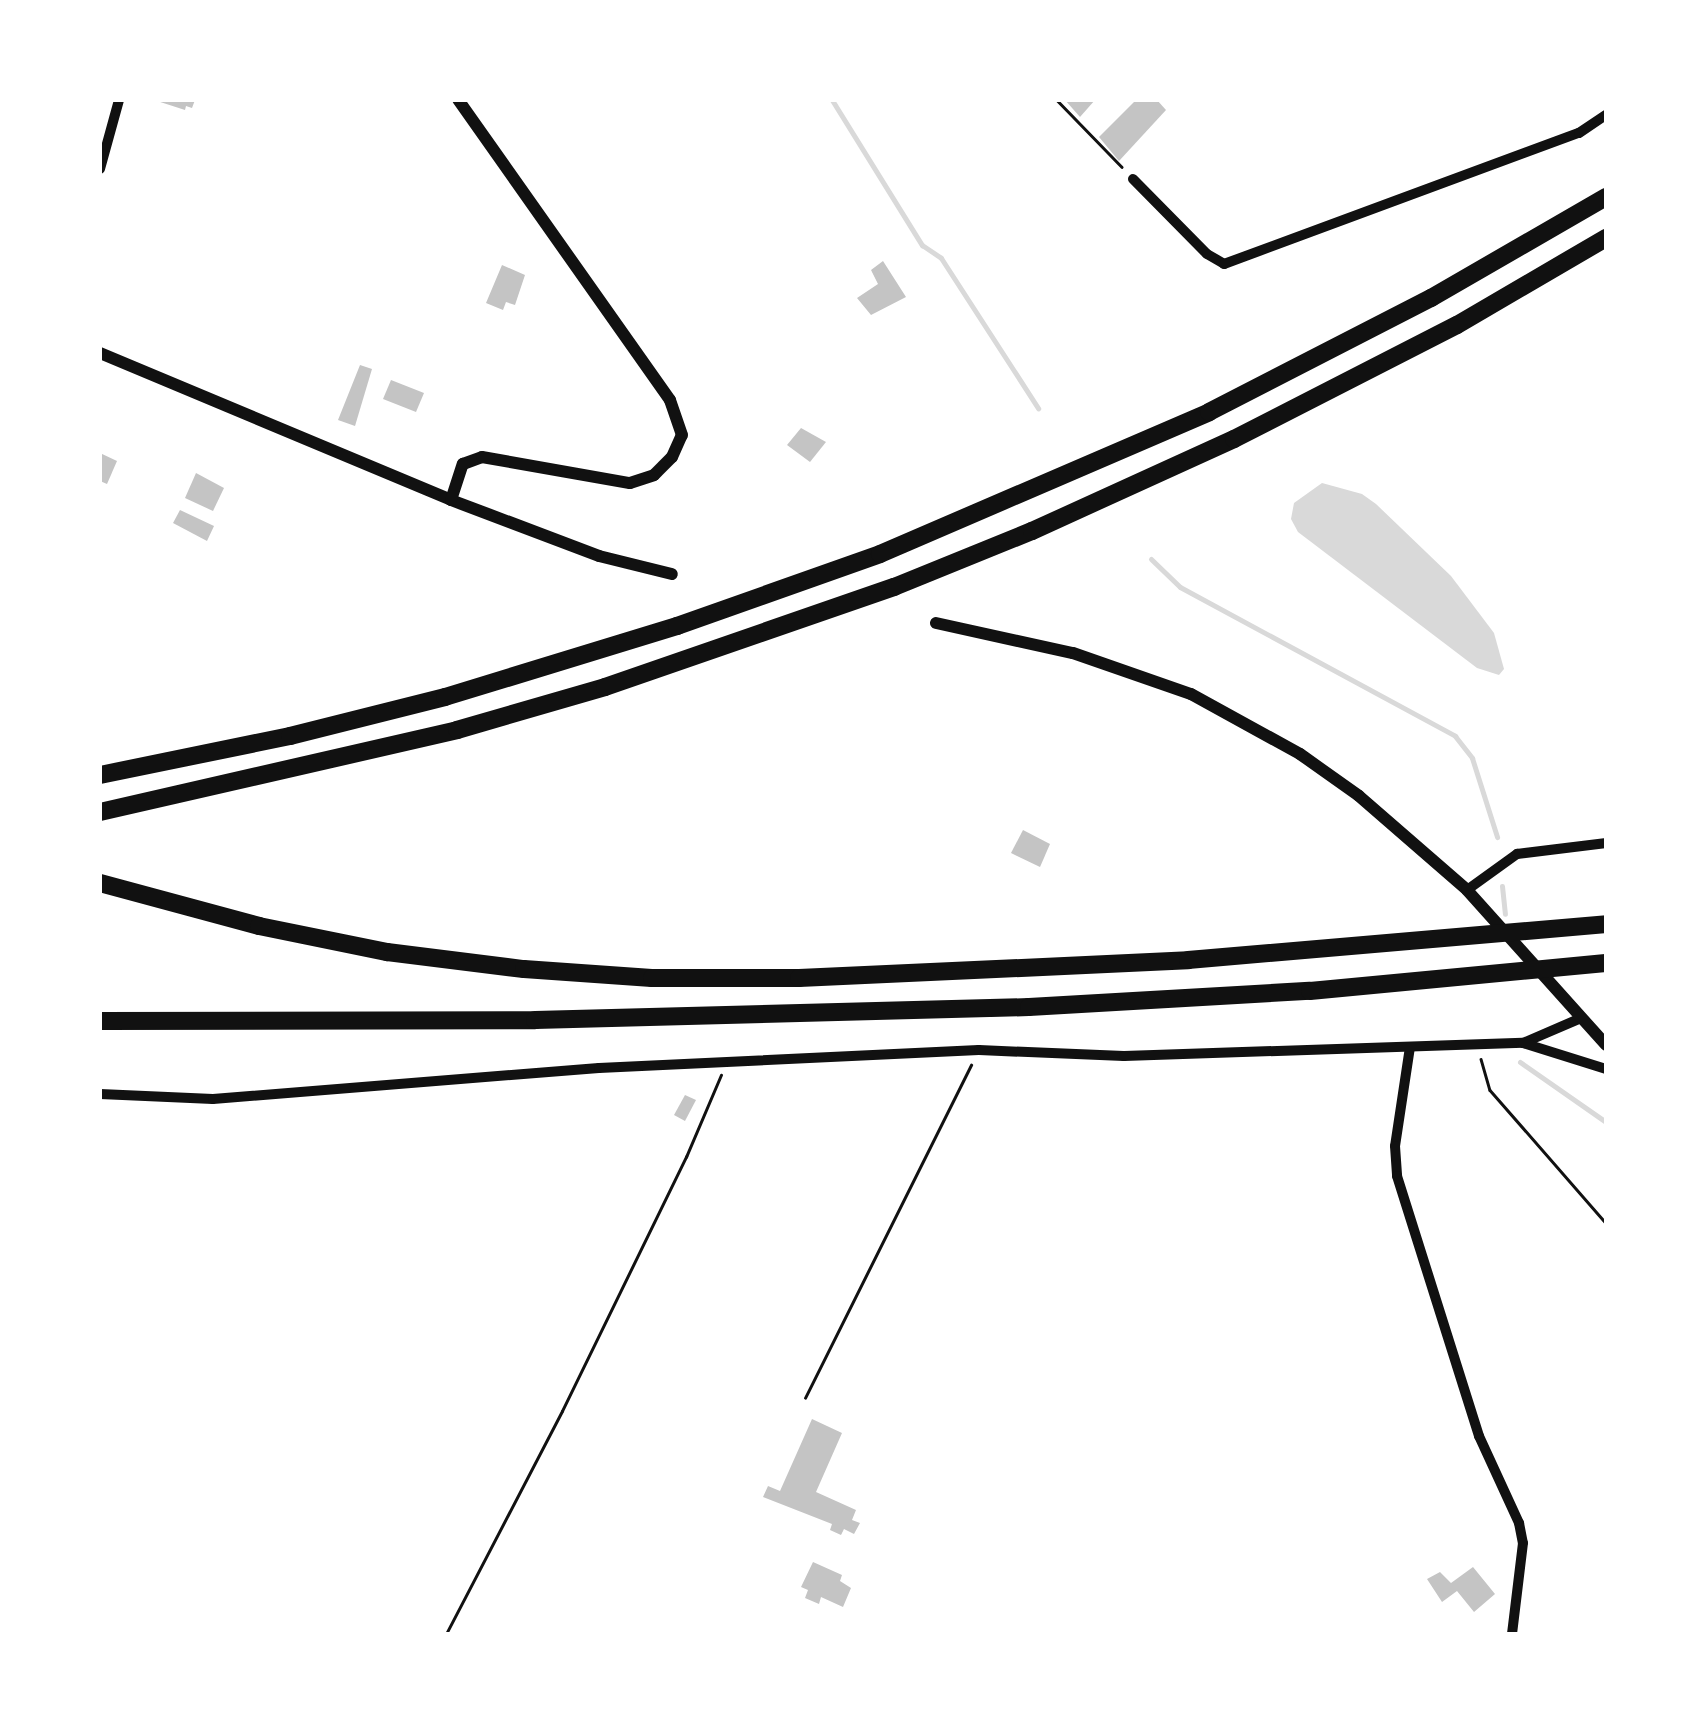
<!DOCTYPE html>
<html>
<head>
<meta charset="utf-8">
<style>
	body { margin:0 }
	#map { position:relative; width:1706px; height:1734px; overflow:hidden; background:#fff; font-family:Overpass,sans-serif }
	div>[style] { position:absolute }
	.water>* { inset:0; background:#d9d9d9 }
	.stream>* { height:5px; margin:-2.5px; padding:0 2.5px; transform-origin:2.5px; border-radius:2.5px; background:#d9d9d9 }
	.building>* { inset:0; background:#c4c4c4 }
	.path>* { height:2.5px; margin:-1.25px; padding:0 1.25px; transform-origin:1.25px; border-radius:1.25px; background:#111 }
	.minor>* { height:10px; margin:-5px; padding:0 5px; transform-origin:5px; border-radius:5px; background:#111 }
	.tertiary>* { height:12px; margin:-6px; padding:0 6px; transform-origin:6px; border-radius:6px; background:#111 }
	.motorway>* { height:18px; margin:-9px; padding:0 9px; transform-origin:9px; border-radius:9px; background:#111 }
	span { translate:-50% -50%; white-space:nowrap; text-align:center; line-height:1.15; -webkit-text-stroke:10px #fff; paint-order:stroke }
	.frame { position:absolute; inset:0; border:102px solid #fff; pointer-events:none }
</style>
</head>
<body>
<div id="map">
	<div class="water">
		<div style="clip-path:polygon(1322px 483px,1362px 494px,1376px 504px,1451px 576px,1494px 633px,1504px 669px,1499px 675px,1477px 668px,1298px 532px,1291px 519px,1294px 503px)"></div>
	</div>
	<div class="stream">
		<div style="left:832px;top:100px;width:171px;rotate:58.2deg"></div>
		<div style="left:922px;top:245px;width:23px;rotate:34deg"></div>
		<div style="left:941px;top:258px;width:179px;rotate:57.1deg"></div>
		<div style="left:1151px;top:559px;width:40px;rotate:44deg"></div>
		<div style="left:1180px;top:587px;width:313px;rotate:28.4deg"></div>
		<div style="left:1455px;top:736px;width:28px;rotate:52deg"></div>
		<div style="left:1472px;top:758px;width:83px;rotate:72.4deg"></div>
		<div style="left:1502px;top:886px;width:28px;rotate:84deg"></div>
		<div style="left:1520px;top:1062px;width:105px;rotate:34.9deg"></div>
	</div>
	<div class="building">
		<div style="clip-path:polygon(154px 100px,195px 100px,192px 108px,186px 106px,185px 110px)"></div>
		<div style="clip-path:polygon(1065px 100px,1095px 100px,1080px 117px)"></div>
		<div style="clip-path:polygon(1136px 100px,1157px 100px,1166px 110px,1119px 161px,1099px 137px)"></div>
		<div style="clip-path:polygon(883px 261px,906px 297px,871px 315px,857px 298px,878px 284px,871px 270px)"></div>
		<div style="clip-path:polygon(502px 265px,525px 275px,515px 305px,506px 302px,503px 310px,486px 303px)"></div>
		<div style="clip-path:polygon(360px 365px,372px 369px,355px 426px,338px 420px)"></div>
		<div style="clip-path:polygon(391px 380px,424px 393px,416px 412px,383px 399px)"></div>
		<div style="clip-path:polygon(801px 428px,826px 442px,810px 462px,787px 445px)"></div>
		<div style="clip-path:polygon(100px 453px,117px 461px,107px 484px,100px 481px)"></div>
		<div style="clip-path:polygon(196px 473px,224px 488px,213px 511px,185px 498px)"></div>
		<div style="clip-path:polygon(180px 510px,214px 526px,207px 541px,173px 523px)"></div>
		<div style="clip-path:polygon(1023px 830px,1050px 844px,1040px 867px,1011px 853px)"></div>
		<div style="clip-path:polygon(685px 1095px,696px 1100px,685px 1121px,674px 1115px)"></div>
		<div style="clip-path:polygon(812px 1419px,842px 1433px,816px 1492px,856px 1510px,852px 1520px,860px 1523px,854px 1534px,844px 1529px,841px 1535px,830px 1530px,832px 1524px,763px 1497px,768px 1486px,780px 1491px)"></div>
		<div style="clip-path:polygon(813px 1562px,842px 1575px,840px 1581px,851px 1588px,843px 1607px,821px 1597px,819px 1604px,805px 1598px,808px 1590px,801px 1587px)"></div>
		<div style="clip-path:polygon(1473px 1567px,1495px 1594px,1474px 1612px,1457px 1591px,1442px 1602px,1427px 1579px,1440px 1572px,1451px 1583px)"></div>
	</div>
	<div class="path">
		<div style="left:1057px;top:100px;width:93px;rotate:45.9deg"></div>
		<div style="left:1481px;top:1059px;width:32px;rotate:74deg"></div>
		<div style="left:1490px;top:1090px;width:176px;rotate:48.9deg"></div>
		<div style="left:805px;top:1398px;width:372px;rotate:-63.5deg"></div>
		<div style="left:446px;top:1634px;width:251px;rotate:-62.5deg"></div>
		<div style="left:562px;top:1411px;width:283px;rotate:-64deg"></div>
		<div style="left:686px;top:1157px;width:89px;rotate:-66.9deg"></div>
	</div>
	<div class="minor">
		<div style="left:100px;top:169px;width:72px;rotate:-74.6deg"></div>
		<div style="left:1133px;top:179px;width:105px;rotate:45.4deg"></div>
		<div style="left:1207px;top:254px;width:20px;rotate:30deg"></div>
		<div style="left:1224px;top:264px;width:378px;rotate:-20.3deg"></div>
		<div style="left:1579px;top:133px;width:32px;rotate:-34deg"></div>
		<div style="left:1467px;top:890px;width:62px;rotate:-35.8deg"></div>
		<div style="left:1517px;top:854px;width:90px;rotate:-7deg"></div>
		<div style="left:1523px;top:1043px;width:63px;rotate:-23.3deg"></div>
		<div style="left:1410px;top:1047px;width:100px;rotate:98.6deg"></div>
		<div style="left:1395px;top:1146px;width:30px;rotate:86deg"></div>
		<div style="left:1397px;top:1176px;width:273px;rotate:72.5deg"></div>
		<div style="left:1479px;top:1436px;width:96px;rotate:65.3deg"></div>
		<div style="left:1519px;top:1523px;width:20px;rotate:79deg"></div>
		<div style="left:1523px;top:1543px;width:92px;rotate:96.9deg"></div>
		<div style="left:100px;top:1094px;width:113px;rotate:2.5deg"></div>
		<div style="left:213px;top:1099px;width:387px;rotate:-4.6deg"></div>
		<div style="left:599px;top:1068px;width:380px;rotate:-2.7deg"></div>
		<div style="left:979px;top:1050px;width:145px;rotate:2.4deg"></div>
		<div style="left:1124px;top:1056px;width:399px;rotate:-1.9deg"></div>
		<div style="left:1523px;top:1043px;width:87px;rotate:17.4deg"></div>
	</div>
	<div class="tertiary">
		<div style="left:100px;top:353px;width:381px;rotate:22.7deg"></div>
		<div style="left:451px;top:500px;width:158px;rotate:20.7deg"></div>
		<div style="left:599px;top:556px;width:75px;rotate:13.9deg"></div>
		<div style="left:451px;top:500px;width:38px;rotate:-72deg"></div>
		<div style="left:463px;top:464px;width:20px;rotate:-20deg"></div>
		<div style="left:482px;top:457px;width:150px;rotate:10deg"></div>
		<div style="left:630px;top:483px;width:25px;rotate:-18deg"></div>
		<div style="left:654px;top:475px;width:25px;rotate:-45deg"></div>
		<div style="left:672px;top:457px;width:24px;rotate:-66deg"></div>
		<div style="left:682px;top:435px;width:37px;rotate:-109deg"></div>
		<div style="left:670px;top:400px;width:367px;rotate:-125.2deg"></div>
		<div style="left:936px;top:623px;width:140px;rotate:12.4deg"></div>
		<div style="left:1073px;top:653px;width:125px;rotate:19.2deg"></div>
		<div style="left:1191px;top:694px;width:124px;rotate:28.8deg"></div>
		<div style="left:1300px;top:754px;width:72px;rotate:35.4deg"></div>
		<div style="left:1359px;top:796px;width:143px;rotate:41deg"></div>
		<div style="left:1467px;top:890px;width:208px;rotate:48.1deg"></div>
	</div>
	<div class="motorway">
		<div style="left:100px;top:775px;width:194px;rotate:-11.6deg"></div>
		<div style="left:290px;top:736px;width:160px;rotate:-14.1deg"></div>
		<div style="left:445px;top:697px;width:243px;rotate:-17deg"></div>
		<div style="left:677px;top:626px;width:215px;rotate:-19.5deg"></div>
		<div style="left:880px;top:554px;width:358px;rotate:-23.3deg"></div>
		<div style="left:1209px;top:412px;width:250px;rotate:-27.2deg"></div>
		<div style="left:1431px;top:298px;width:202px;rotate:-30deg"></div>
		<div style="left:100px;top:812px;width:366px;rotate:-12.9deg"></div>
		<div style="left:457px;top:730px;width:154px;rotate:-16.2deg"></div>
		<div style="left:605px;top:687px;width:306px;rotate:-19.1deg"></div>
		<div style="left:894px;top:587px;width:149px;rotate:-22.1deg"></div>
		<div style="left:1032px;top:531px;width:222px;rotate:-24.5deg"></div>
		<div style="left:1234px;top:439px;width:250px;rotate:-27.1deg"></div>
		<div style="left:1457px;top:325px;width:173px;rotate:-30.3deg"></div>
		<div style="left:100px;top:883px;width:165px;rotate:15.1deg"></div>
		<div style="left:259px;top:926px;width:131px;rotate:11.5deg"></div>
		<div style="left:387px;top:952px;width:138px;rotate:7.1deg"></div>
		<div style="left:524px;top:969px;width:128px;rotate:4deg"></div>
		<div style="left:652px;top:978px;width:147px"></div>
		<div style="left:799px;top:978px;width:389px;rotate:-2.6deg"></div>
		<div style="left:1188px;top:960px;width:420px;rotate:-4.9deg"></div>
		<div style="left:100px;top:1021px;width:435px;rotate:-0.1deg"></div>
		<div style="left:535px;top:1020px;width:494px;rotate:-1.5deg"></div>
		<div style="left:1029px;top:1007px;width:281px;rotate:-3.3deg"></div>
		<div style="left:1310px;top:991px;width:297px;rotate:-5.4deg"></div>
	</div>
	<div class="frame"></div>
</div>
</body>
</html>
